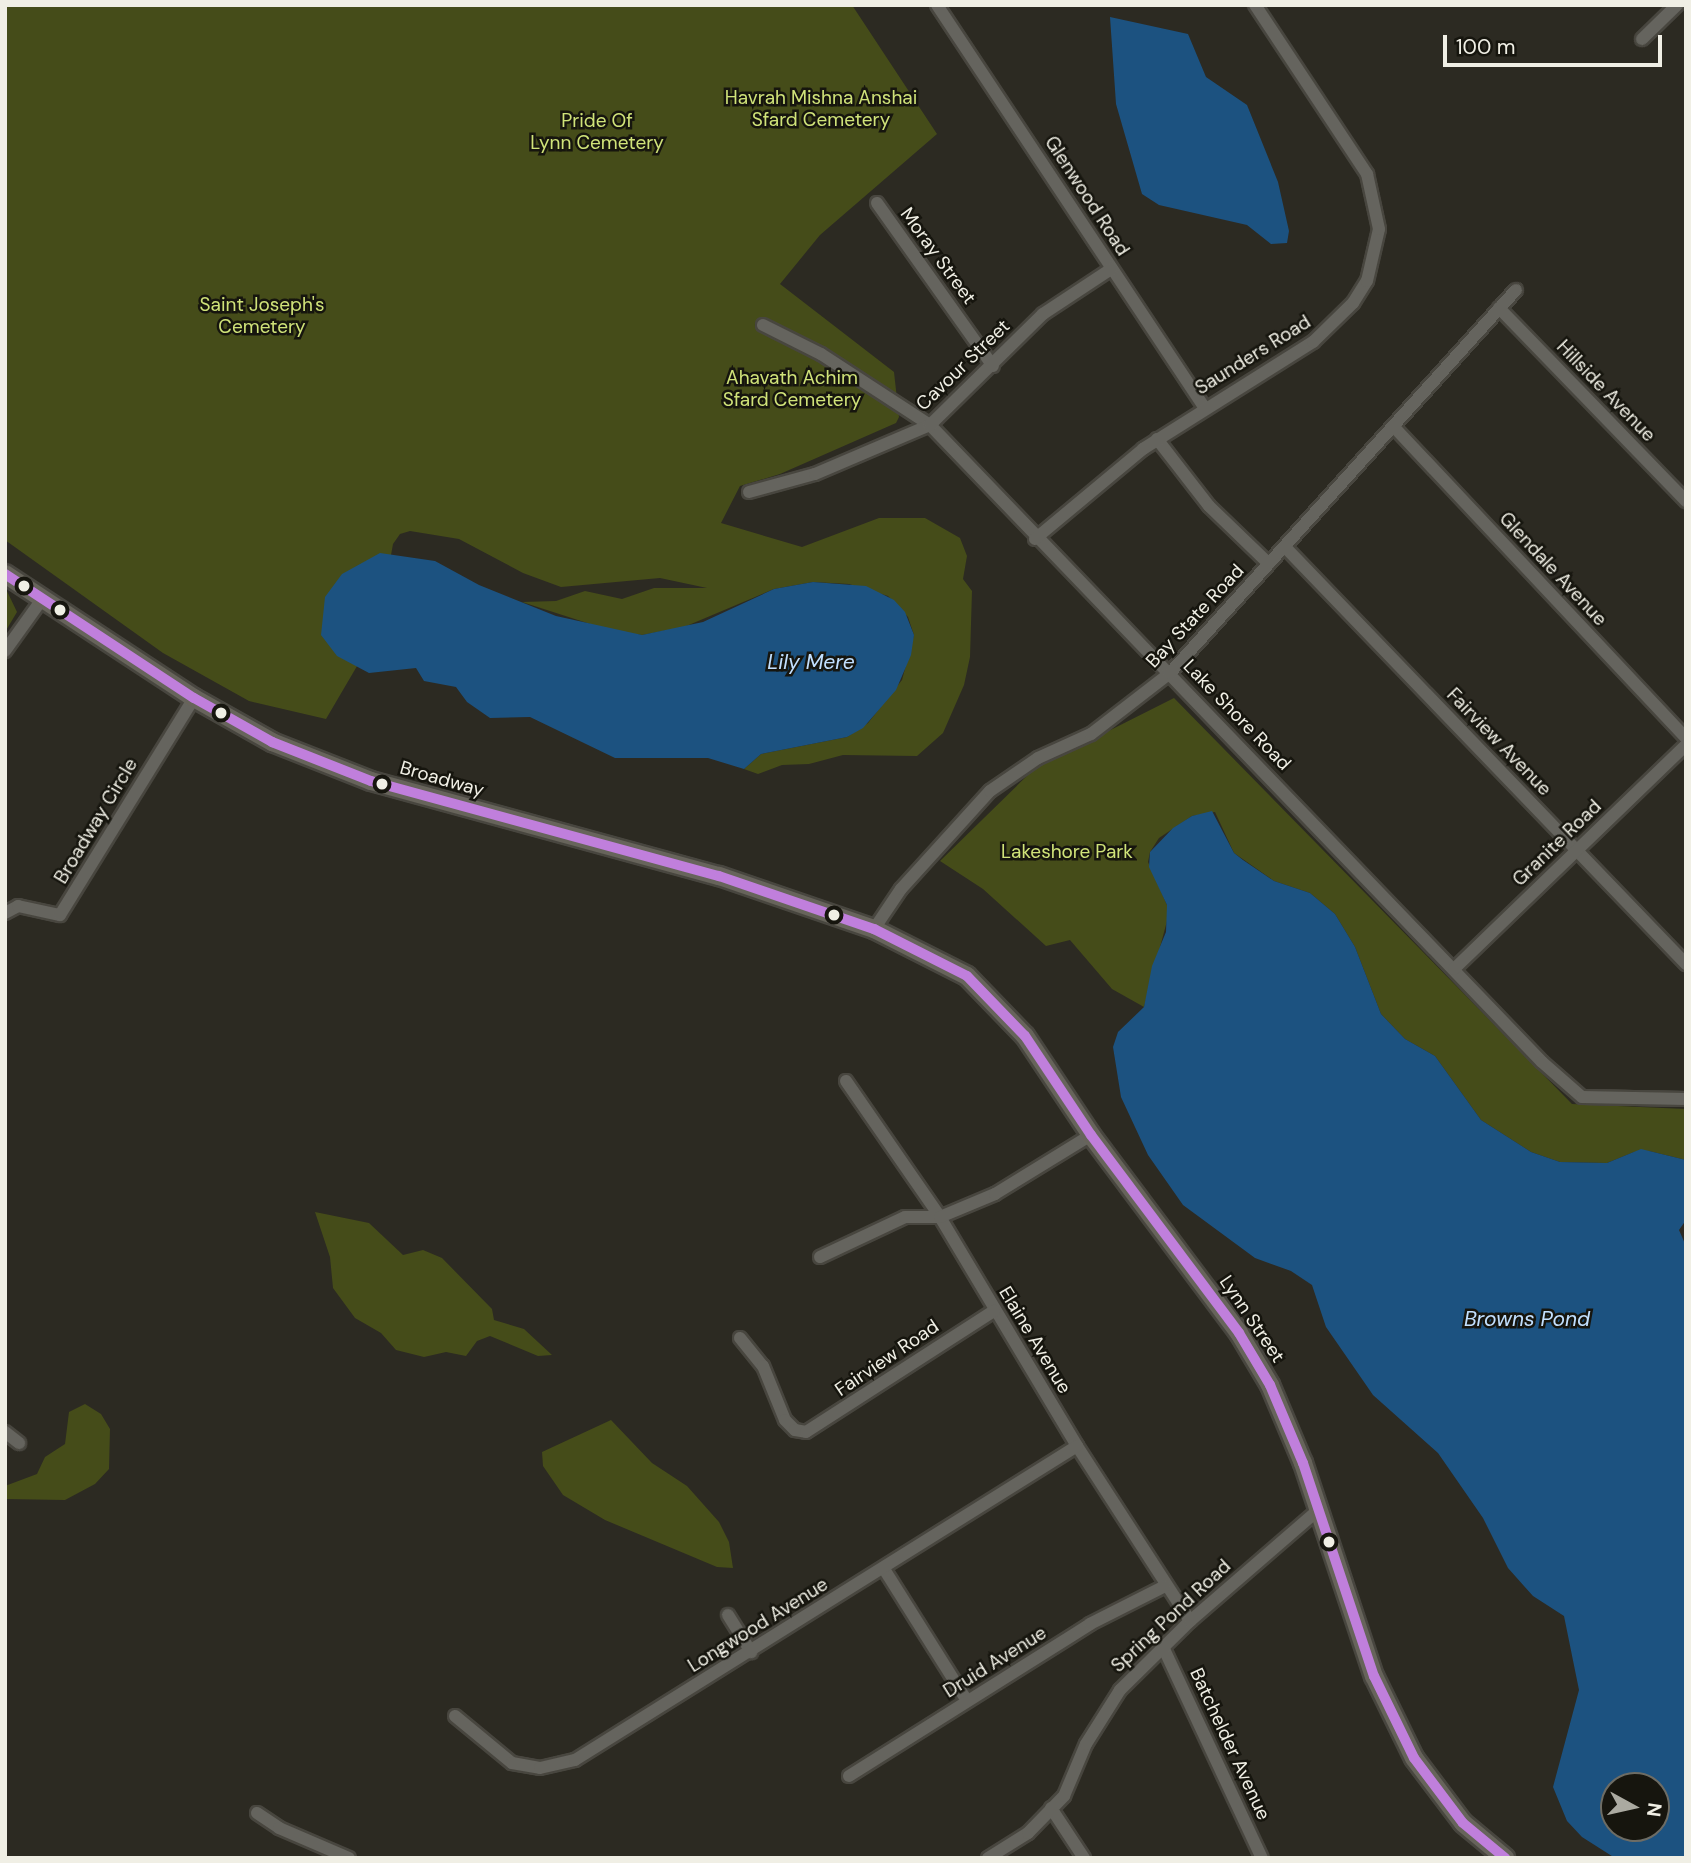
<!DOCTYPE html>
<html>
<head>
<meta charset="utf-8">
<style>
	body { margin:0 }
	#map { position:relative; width:1691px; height:1863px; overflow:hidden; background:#2c2a22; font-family:"DM Sans",sans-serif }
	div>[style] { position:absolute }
	.green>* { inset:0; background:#454c19 }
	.water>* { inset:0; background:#1c5280 }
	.roads { filter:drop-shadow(2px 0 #48463f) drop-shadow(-2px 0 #48463f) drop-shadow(0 2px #48463f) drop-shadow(0 -2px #48463f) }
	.street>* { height:12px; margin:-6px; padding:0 6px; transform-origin:6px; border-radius:6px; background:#65645e }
	.secondary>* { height:18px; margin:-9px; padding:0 9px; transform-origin:9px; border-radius:9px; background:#67645b }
	.bus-1>* { height:10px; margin:-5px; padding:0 5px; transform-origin:5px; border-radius:5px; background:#c07fdc }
	.dots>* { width:19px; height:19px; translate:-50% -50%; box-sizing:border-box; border:4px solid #16150e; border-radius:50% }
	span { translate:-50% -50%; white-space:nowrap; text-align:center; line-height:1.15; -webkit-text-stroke:5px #16150e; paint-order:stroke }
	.park-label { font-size:19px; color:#d0e379 }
	.street-label { font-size:19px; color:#f0efe5 }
	.water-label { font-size:21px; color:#c2e0ff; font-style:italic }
	.frame { position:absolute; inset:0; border:7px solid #f0efe5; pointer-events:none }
	.north { position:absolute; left:1600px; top:1772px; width:70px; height:70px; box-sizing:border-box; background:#16150e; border:2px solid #6d6c64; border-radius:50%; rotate:98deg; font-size:19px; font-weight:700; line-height:28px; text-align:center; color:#f0efe5 }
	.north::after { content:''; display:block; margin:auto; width:24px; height:32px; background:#abaaa1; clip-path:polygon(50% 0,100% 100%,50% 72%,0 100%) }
	.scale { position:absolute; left:1443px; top:35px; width:219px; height:32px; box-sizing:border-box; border:4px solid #f0efe5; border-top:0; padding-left:9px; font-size:21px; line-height:24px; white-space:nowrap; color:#f0efe5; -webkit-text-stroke:5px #16150e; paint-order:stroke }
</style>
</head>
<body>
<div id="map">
	<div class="green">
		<div style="clip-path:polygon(5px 5px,852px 5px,937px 134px,820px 235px,780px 284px,894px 372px,899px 417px,896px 423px,780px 474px,740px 486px,721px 523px,802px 547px,879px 518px,925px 518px,960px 538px,967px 556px,963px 579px,972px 591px,970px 657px,964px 685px,943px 733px,917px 756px,843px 755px,809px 764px,782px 765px,758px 774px,744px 769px,761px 754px,847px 737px,868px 723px,902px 680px,914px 635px,908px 617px,888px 596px,849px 584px,813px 582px,774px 589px,684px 627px,642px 635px,612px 631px,522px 602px,556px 601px,585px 591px,622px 599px,654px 588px,707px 588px,660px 578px,561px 587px,523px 573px,459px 539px,410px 531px,400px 534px,393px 544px,377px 632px,326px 719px,249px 701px,163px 653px,5px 540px)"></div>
		<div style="clip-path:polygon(5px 587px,17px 612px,5px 632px)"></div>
		<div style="clip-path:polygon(1174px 698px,1572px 1104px,1686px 1109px,1686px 1160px,1649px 1151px,1634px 1152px,1607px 1163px,1560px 1162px,1531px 1152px,1481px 1120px,1435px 1056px,1405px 1039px,1381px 1014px,1355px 947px,1335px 914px,1310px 893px,1274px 881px,1234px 853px,1215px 812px,1192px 816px,1159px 838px,1150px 852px,1148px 862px,1167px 905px,1167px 921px,1144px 1007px,1112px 989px,1070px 940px,1046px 946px,983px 889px,940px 861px,1035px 768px)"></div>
		<div style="clip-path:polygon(315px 1212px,369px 1223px,403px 1255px,423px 1250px,442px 1258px,492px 1309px,494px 1320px,524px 1329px,552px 1355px,538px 1356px,490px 1336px,477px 1341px,466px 1356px,446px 1352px,424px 1357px,396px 1350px,381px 1333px,355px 1318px,333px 1288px,330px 1257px)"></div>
		<div style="clip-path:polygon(85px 1404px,101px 1414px,110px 1429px,109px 1469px,95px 1484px,65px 1500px,5px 1499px,5px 1486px,37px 1474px,45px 1457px,65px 1444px,69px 1412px)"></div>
		<div style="clip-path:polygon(611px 1420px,652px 1463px,687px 1486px,719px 1522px,729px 1542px,733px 1568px,717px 1567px,605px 1520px,563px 1495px,543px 1466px,542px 1452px)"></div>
	</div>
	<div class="water">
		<div style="clip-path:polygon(1110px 17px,1188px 34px,1206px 77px,1247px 105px,1278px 182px,1289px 231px,1287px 243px,1271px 244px,1247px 225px,1159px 205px,1142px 194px,1116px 104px)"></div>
		<div style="clip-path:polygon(380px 553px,435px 561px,479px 585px,556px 616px,642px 635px,703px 622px,774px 589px,813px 582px,866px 586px,894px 600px,905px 612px,914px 635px,911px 655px,896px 690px,863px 728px,847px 737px,761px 754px,744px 769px,708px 758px,615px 758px,530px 717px,490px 718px,467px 702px,456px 687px,424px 681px,416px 668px,369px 673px,337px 656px,321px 635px,325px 597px,342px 574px)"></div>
		<div style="clip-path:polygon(evenodd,1212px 811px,1234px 853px,1243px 860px,1274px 881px,1310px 893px,1335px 914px,1355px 947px,1381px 1014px,1405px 1039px,1435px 1056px,1481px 1120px,1531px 1152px,1560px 1162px,1607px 1163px,1641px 1149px,1686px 1160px,1686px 1220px,1679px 1230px,1686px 1246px,1686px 1858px,1615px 1858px,1582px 1837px,1567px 1821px,1553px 1787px,1579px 1690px,1564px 1616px,1533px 1596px,1508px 1568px,1483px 1518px,1438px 1453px,1373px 1395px,1326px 1327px,1312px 1285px,1291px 1271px,1255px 1258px,1183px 1205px,1148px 1155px,1121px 1097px,1113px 1047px,1118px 1032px,1144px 1007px,1152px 966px,1166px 932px,1167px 905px,1149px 867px,1150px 852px,1173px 828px,1192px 816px,1212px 811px,1614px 1786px,1656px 1786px,1656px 1828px,1614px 1828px,1614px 1786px)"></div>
	</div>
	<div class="roads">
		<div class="street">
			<div style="left:937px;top:5px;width:484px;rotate:56.4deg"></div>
			<div style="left:1642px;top:39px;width:49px;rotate:-44.2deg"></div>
			<div style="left:877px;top:203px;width:200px;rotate:54.6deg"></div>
			<div style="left:1499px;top:308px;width:269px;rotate:45.9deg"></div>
			<div style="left:763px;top:325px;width:65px;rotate:26.6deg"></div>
			<div style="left:821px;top:354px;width:130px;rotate:33.1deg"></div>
			<div style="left:930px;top:425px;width:883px;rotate:46.15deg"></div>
			<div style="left:1542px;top:1062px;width:53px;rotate:41.2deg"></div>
			<div style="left:1582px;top:1097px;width:104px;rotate:1.1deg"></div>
			<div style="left:1393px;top:426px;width:428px;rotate:46.8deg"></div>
			<div style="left:1157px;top:439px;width:85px;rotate:52.2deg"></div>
			<div style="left:1209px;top:506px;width:83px;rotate:44deg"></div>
			<div style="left:749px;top:492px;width:68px;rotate:-15.3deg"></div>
			<div style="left:815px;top:474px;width:125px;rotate:-23.1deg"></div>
			<div style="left:930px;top:425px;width:158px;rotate:-44.5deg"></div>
			<div style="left:1043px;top:314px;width:82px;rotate:-33.5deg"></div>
			<div style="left:1035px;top:539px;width:141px;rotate:-39.8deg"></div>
			<div style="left:1143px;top:449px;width:201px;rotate:-32.2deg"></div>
			<div style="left:1313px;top:342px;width:56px;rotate:-44.3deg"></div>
			<div style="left:1353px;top:303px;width:26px;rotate:-58deg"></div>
			<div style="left:1367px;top:281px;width:53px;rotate:-77deg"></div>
			<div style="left:1379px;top:229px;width:56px;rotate:-102.3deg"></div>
			<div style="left:1367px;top:174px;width:203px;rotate:-123.5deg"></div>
			<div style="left:1285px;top:547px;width:579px;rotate:46.12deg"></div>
			<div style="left:5px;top:651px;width:65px;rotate:-54.4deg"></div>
			<div style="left:5px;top:913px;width:15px;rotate:-28deg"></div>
			<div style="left:18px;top:906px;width:43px;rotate:12.1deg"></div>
			<div style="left:60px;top:915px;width:255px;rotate:-58.3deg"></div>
			<div style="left:874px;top:929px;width:48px;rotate:-56deg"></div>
			<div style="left:901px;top:889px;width:132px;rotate:-47.8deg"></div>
			<div style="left:990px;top:791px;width:58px;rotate:-34.5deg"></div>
			<div style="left:1038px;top:758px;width:58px;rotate:-24.4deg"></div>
			<div style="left:1091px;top:734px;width:100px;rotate:-37.7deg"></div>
			<div style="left:1170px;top:673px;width:516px;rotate:-47.91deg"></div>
			<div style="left:1454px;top:969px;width:322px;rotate:-44deg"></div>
			<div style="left:846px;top:1081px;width:165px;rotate:55.3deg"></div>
			<div style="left:940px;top:1217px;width:267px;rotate:59.1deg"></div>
			<div style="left:1077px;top:1446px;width:208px;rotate:57.1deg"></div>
			<div style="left:820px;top:1257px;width:94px;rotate:-25.2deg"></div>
			<div style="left:905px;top:1217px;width:35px"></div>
			<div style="left:940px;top:1217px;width:60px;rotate:-22.7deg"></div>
			<div style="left:995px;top:1194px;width:113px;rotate:-31.6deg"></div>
			<div style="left:740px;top:1338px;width:36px;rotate:51deg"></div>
			<div style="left:763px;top:1366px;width:58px;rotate:67.8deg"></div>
			<div style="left:785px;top:1420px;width:14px;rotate:45deg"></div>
			<div style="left:795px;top:1430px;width:11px;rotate:10deg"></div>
			<div style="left:806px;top:1432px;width:224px;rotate:-32.8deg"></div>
			<div style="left:5px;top:1432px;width:18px;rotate:38deg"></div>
			<div style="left:884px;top:1569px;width:156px;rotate:57.8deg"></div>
			<div style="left:728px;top:1615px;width:44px;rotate:58.1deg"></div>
			<div style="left:1163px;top:1647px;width:233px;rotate:64.9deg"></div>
			<div style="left:455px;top:1716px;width:74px;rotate:39.5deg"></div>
			<div style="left:512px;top:1763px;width:28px;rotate:10deg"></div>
			<div style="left:540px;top:1768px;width:36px;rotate:-13deg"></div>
			<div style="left:575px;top:1760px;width:592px;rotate:-32.03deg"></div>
			<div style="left:849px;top:1776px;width:285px;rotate:-32.2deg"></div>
			<div style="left:1090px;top:1624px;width:84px;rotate:-26.9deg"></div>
			<div style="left:1051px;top:1808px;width:60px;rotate:56.6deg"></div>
			<div style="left:257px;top:1813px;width:27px;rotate:34deg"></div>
			<div style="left:279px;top:1828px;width:76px;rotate:23.2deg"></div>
			<div style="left:988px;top:1858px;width:47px;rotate:-32deg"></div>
			<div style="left:1028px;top:1833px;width:52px;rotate:-45.8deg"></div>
			<div style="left:1064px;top:1796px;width:56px;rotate:-67.1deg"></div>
			<div style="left:1086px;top:1744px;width:64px;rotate:-57.8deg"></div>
			<div style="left:1120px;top:1690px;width:98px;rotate:-44.6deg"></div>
			<div style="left:1190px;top:1621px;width:169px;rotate:-40.9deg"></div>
		</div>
		<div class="secondary">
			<div style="left:5px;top:574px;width:226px;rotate:33.3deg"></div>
			<div style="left:194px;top:698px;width:90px;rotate:29.4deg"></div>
			<div style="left:272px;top:742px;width:106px;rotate:21.5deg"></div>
			<div style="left:371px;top:781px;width:361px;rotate:15.3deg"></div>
			<div style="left:719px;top:876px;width:164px;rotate:18.9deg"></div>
			<div style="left:874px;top:929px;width:104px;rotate:26.8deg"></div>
			<div style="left:967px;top:976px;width:83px;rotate:46deg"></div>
			<div style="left:1025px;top:1036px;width:119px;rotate:56.3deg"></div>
			<div style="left:1091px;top:1135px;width:247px;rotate:53.2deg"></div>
			<div style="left:1239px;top:1333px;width:61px;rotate:59.2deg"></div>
			<div style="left:1270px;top:1385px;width:85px;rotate:67.1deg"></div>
			<div style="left:1303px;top:1463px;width:225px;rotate:71.6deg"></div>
			<div style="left:1374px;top:1676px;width:91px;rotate:64deg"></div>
			<div style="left:1414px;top:1758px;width:81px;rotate:53deg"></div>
			<div style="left:1463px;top:1823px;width:55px;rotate:39.8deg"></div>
		</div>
	</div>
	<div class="bus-1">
		<div style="left:5px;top:574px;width:226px;rotate:33.3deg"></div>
		<div style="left:194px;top:698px;width:90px;rotate:29.4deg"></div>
		<div style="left:272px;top:742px;width:106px;rotate:21.5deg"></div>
		<div style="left:371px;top:781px;width:361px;rotate:15.3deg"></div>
		<div style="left:719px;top:876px;width:164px;rotate:18.9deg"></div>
		<div style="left:874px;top:929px;width:104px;rotate:26.8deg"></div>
		<div style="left:967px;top:976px;width:83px;rotate:46deg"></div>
		<div style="left:1025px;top:1036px;width:119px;rotate:56.3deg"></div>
		<div style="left:1091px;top:1135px;width:247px;rotate:53.2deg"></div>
		<div style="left:1239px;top:1333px;width:61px;rotate:59.2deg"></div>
		<div style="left:1270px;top:1385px;width:85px;rotate:67.1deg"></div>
		<div style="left:1303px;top:1463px;width:225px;rotate:71.6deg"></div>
		<div style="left:1374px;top:1676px;width:91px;rotate:64deg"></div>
		<div style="left:1414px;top:1758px;width:81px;rotate:53deg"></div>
		<div style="left:1463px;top:1823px;width:55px;rotate:39.8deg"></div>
	</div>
	<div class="dots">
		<div style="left:24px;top:586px;background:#f0efe5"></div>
		<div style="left:60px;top:610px;background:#f0efe5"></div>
		<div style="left:221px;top:713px;background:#f0efe5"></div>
		<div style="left:382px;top:784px;background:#f0efe5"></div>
		<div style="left:834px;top:915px;background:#f0efe5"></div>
		<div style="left:1329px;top:1542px;background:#f0efe5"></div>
	</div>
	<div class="park-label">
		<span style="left:821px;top:109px">Havrah Mishna Anshai<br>Sfard Cemetery</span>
		<span style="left:597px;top:132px">Pride Of<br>Lynn Cemetery</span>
		<span style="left:262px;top:316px">Saint Joseph's<br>Cemetery</span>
		<span style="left:792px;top:389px">Ahavath Achim<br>Sfard Cemetery</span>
		<span style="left:1067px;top:852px">Lakeshore Park</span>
	</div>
	<div class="street-label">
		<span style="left:1087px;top:196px;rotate:57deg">Glenwood Road</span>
		<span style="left:938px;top:256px;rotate:54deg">Moray Street</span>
		<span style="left:1253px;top:355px;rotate:-32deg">Saunders Road</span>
		<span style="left:963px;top:365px;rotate:-44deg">Cavour Street</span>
		<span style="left:1606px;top:391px;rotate:46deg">Hillside Avenue</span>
		<span style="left:1553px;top:569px;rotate:47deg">Glendale Avenue</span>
		<span style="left:1195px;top:616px;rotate:-47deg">Bay State Road</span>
		<span style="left:1237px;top:715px;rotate:46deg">Lake Shore Road</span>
		<span style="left:1499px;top:742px;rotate:46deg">Fairview Avenue</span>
		<span style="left:442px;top:779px;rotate:16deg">Broadway</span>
		<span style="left:96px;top:821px;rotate:-59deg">Broadway Circle</span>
		<span style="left:1557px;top:843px;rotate:-44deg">Granite Road</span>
		<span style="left:1252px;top:1319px;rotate:56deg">Lynn Street</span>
		<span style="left:1035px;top:1340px;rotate:59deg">Elaine Avenue</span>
		<span style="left:887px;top:1358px;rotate:-34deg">Fairview Road</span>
		<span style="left:1171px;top:1616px;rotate:-43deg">Spring Pond Road</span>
		<span style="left:758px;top:1625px;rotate:-32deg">Longwood Avenue</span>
		<span style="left:995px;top:1662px;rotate:-32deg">Druid Avenue</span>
		<span style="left:1230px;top:1744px;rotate:65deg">Batchelder Avenue</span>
	</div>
	<div class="water-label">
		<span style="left:811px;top:662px">Lily Mere</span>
		<span style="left:1527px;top:1319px">Browns Pond</span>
	</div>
	<div class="frame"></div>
	<div class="north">N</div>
	<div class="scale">100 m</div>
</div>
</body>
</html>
